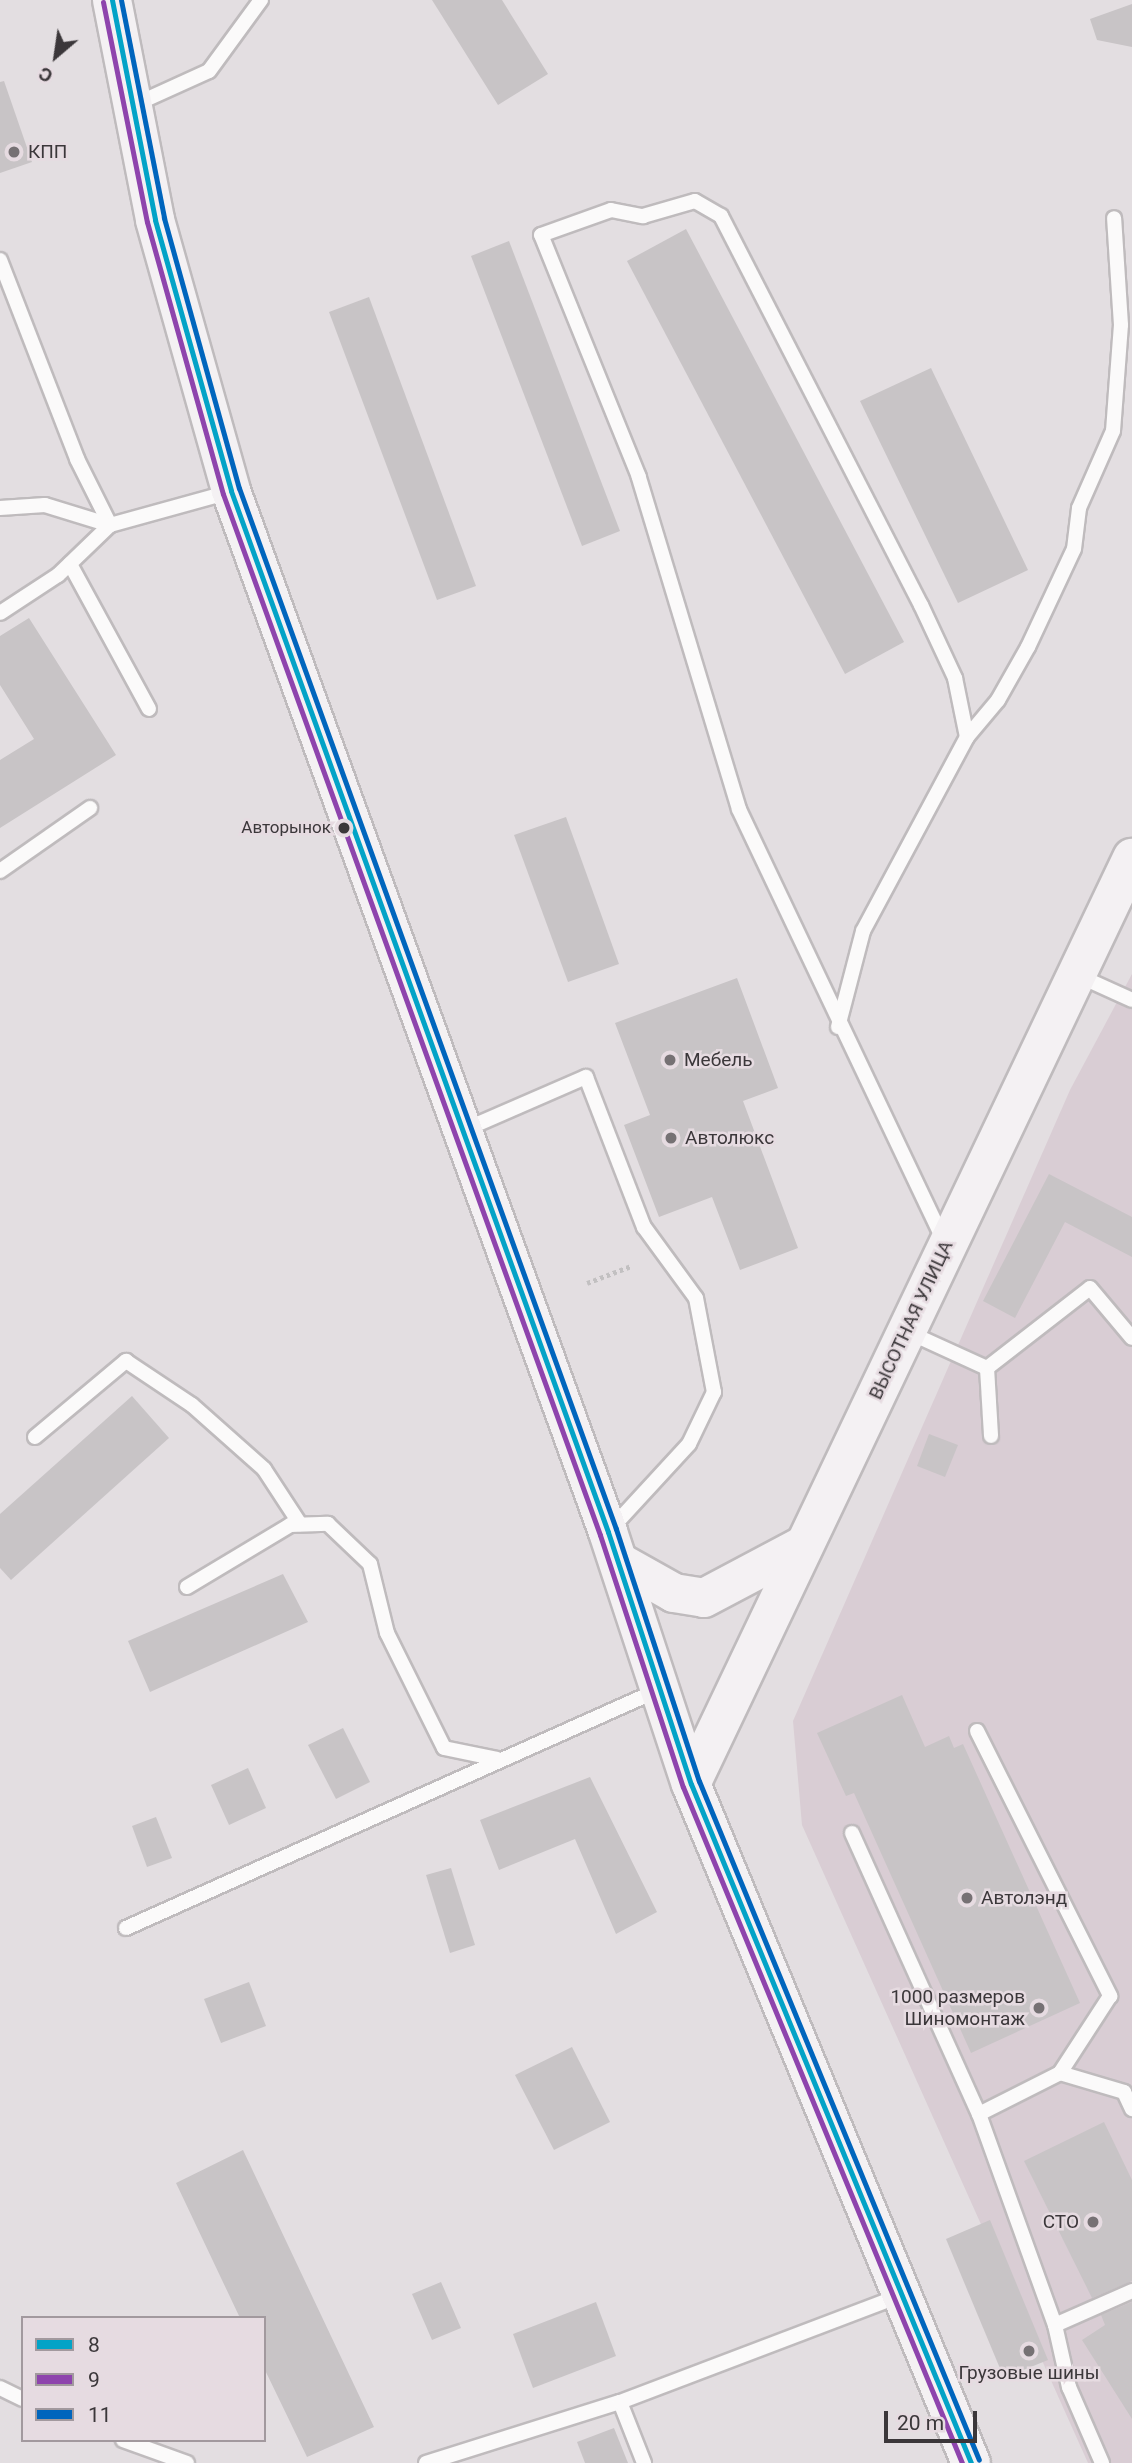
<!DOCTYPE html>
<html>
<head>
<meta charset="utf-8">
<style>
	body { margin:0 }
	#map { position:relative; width:1132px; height:2463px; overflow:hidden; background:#e3dee1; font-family:Roboto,sans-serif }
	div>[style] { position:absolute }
	.built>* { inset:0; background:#d9cdd4 }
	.building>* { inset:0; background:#c8c4c6 }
	.path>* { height:4.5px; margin-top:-2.25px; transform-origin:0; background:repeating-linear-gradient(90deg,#c2c0c1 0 3.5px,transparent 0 7px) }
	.roads { filter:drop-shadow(2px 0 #bfbbbd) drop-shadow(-2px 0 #bfbbbd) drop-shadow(0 2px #bfbbbd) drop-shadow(0 -2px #bfbbbd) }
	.lane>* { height:14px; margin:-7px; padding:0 7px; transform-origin:7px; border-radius:7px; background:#fbfafa }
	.secondary>* { height:38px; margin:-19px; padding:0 19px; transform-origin:19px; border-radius:19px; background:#f4f1f3 }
	.bus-1>* { height:5px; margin:-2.5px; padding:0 2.5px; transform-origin:2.5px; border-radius:2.5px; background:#03a3c7 }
	.bus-2>* { height:5px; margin:-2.5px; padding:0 2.5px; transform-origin:2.5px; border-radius:2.5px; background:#8e44ad }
	.bus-3>* { height:5px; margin:-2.5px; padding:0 2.5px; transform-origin:2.5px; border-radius:2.5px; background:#0065bd }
	.dots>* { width:19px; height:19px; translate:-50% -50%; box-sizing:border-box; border:4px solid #e6dbe1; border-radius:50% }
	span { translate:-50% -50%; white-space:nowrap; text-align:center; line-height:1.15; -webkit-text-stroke:5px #e6dbe1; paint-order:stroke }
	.bus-label { font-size:17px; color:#3b373a }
	.right { translate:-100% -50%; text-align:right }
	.poi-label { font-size:19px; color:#3b373a }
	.left { translate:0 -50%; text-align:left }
	.street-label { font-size:19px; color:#3b373a }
	.legend { position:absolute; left:21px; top:2316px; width:245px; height:126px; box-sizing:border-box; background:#e6dbe1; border:2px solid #a2999e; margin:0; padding:9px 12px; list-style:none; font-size:21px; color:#3b373a }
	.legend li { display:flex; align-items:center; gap:14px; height:35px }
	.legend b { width:35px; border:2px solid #a2999e }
	.north { position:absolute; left:21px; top:21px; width:70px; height:70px; -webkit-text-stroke:5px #e6dbe1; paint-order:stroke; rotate:209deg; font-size:19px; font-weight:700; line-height:28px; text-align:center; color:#3b373a }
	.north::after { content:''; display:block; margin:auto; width:24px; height:32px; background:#3b373a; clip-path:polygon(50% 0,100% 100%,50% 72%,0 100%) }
	.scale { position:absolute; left:884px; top:2411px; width:93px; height:32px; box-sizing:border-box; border:4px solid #3b373a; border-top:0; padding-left:9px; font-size:21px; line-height:24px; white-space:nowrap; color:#3b373a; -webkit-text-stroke:5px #e6dbe1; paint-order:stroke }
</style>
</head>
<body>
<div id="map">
	<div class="built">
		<div style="clip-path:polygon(1132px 974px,1132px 2463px,1088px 2463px,802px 1825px,793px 1721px,1070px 1090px)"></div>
	</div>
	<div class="building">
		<div style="clip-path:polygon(432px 0,502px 0,548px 74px,498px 105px)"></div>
		<div style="clip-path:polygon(1132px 4px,1132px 47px,1097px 40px,1090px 19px)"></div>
		<div style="clip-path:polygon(4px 81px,32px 162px,0 173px,0 82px)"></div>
		<div style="clip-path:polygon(686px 229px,904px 642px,845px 674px,627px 261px)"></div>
		<div style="clip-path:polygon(509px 241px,620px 531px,582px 546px,471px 256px)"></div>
		<div style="clip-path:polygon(369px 297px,476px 586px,437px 600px,329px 312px)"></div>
		<div style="clip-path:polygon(931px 368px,1028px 570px,958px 603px,860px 401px)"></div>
		<div style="clip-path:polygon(29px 618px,116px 755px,0 828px,0 760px,34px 739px,0 685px,0 636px)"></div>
		<div style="clip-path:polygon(566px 817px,619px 964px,568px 982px,514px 835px)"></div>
		<div style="clip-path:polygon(737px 978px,778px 1088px,743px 1101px,798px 1248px,740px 1270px,712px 1197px,659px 1217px,624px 1125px,650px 1115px,615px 1023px)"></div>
		<div style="clip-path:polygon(1049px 1174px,1132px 1217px,1132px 1257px,1065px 1222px,1015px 1318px,983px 1301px)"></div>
		<div style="clip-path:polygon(132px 1396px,169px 1438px,11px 1580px,0 1568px,0 1514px)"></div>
		<div style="clip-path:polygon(929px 1434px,958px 1445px,945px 1477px,917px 1466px)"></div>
		<div style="clip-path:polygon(283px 1574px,308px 1622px,150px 1692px,128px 1641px)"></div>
		<div style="clip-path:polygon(902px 1695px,925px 1747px,949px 1736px,954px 1748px,963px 1744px,1080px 2003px,971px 2053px,854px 1793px,846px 1796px,817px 1733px)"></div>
		<div style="clip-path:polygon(343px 1728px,370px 1782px,336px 1799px,308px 1745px)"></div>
		<div style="clip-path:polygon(248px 1768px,266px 1808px,229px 1825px,211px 1785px)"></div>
		<div style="clip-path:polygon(590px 1777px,657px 1912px,616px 1934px,575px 1839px,499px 1870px,480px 1820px)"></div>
		<div style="clip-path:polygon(156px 1817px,172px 1858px,147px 1867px,132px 1826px)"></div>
		<div style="clip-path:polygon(451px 1868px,475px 1945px,450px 1953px,426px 1875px)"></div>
		<div style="clip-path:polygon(249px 1982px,266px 2026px,221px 2043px,204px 1999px)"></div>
		<div style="clip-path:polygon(572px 2047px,610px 2122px,554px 2150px,515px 2075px)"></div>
		<div style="clip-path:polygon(1104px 2122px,1132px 2180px,1132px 2281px,1092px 2298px,1024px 2161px)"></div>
		<div style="clip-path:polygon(243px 2150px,374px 2427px,307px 2457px,264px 2368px,264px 2318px,240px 2318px,176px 2183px)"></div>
		<div style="clip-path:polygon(990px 2220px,1048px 2360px,1004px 2378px,946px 2239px)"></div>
		<div style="clip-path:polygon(441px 2282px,461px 2328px,432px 2340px,412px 2294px)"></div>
		<div style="clip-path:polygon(596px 2302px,616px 2356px,533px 2388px,513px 2334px)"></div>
		<div style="clip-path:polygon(1132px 2302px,1132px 2419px,1082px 2340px,1105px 2325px,1101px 2315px)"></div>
		<div style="clip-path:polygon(614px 2428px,628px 2463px,585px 2463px,577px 2442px)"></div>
	</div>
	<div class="path">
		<div style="left:587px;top:1283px;width:47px;rotate:-21.1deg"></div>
	</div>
	<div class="roads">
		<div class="lane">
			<div style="left:134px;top:105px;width:82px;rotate:-24.4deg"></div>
			<div style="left:209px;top:71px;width:88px;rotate:-53.8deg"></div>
			<div style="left:0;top:260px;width:213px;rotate:68.8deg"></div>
			<div style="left:77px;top:459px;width:74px;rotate:63.4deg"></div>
			<div style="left:110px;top:525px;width:72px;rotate:136.1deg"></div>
			<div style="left:58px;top:575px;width:69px;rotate:146.8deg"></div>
			<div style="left:0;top:508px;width:45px;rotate:-3.8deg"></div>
			<div style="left:45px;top:505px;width:68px;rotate:17.1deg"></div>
			<div style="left:110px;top:525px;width:124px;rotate:-15.4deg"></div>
			<div style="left:70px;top:564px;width:165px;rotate:61.4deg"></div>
			<div style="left:0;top:871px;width:110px;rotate:-35deg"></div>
			<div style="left:1077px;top:975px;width:60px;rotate:24.4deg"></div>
			<div style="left:838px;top:1027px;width:99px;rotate:-75.4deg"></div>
			<div style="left:863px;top:931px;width:220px;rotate:-61.8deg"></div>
			<div style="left:967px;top:737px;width:48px;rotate:-50deg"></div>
			<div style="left:998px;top:700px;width:61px;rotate:-60.5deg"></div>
			<div style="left:1028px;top:647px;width:108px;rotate:-64.9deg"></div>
			<div style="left:1074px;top:549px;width:41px;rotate:-83deg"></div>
			<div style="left:1079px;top:508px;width:84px;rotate:-66.2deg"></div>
			<div style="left:1113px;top:431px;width:106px;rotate:-85.7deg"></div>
			<div style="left:1121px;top:325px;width:107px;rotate:-93.7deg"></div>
			<div style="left:464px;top:1130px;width:133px;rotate:-23.5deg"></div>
			<div style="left:586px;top:1077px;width:161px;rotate:68.9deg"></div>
			<div style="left:644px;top:1227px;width:88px;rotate:53.8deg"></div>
			<div style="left:696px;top:1298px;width:96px;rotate:79.2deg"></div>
			<div style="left:714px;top:1392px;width:58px;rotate:115.7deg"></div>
			<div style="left:689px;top:1444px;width:118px;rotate:132.6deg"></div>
			<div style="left:944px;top:1241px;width:478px;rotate:-115.4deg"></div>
			<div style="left:739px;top:809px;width:347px;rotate:-106.8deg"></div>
			<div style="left:639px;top:477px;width:261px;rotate:-112deg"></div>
			<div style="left:541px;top:235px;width:74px;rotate:-19.7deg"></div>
			<div style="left:611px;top:210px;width:33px;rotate:11deg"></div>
			<div style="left:643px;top:216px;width:54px;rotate:-16.1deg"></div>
			<div style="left:695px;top:201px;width:30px;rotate:30deg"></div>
			<div style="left:721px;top:216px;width:437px;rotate:62.8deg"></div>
			<div style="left:921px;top:605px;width:81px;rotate:65deg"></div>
			<div style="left:955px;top:678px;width:60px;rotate:78.5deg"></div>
			<div style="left:908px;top:1332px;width:87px;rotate:24.5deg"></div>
			<div style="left:987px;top:1368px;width:130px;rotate:-37.8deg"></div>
			<div style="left:1090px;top:1288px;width:65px;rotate:50deg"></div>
			<div style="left:987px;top:1368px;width:68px;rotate:86.6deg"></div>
			<div style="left:35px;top:1437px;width:119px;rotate:-39.9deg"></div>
			<div style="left:126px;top:1361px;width:79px;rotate:33.7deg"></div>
			<div style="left:192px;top:1405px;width:96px;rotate:41.6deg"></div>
			<div style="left:264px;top:1469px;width:66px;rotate:56.8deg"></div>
			<div style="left:187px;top:1587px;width:120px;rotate:-31deg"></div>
			<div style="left:290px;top:1525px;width:38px;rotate:-2deg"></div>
			<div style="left:328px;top:1524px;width:58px;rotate:43.6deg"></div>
			<div style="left:370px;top:1564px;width:71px;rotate:76.2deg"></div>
			<div style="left:387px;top:1633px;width:128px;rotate:63.6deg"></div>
			<div style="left:444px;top:1748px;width:54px;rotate:11.7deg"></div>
			<div style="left:977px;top:1731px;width:297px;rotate:63.3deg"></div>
			<div style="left:1110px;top:1996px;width:92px;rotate:123deg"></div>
			<div style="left:852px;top:1833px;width:308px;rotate:65.7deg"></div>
			<div style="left:979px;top:2114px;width:91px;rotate:-26.8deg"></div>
			<div style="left:1060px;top:2073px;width:67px;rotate:16.5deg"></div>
			<div style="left:1124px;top:2092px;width:19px;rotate:65deg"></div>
			<div style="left:126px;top:1928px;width:583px;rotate:-24.1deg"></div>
			<div style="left:979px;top:2114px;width:224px;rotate:70.2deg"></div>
			<div style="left:1055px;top:2325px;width:64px;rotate:77.3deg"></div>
			<div style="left:1069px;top:2387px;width:83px;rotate:66.5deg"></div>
			<div style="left:1055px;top:2325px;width:84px;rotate:-23.8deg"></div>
			<div style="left:0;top:2388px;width:25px;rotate:26deg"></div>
			<div style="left:620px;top:2402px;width:66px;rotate:68.5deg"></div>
			<div style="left:123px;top:2440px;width:68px;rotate:19.8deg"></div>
			<div style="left:426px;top:2463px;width:203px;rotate:-17.5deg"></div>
			<div style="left:620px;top:2402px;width:298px;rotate:-20.8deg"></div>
		</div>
		<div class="secondary">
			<div style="left:112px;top:0;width:224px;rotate:78.9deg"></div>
			<div style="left:155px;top:220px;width:281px;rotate:74.3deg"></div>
			<div style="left:231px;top:491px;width:1107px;rotate:70.09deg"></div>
			<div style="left:608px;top:1532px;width:265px;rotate:71.8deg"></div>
			<div style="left:691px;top:1784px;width:734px;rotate:67.59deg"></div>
			<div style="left:619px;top:1562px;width:63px;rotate:29.4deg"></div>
			<div style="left:674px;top:1593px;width:30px;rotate:9deg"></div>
			<div style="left:704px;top:1598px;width:113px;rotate:-27.9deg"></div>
			<div style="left:691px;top:1784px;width:1026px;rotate:-64.53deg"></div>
		</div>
	</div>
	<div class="bus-1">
		<div style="left:112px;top:0;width:224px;rotate:78.9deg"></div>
		<div style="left:155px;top:220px;width:281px;rotate:74.3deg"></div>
		<div style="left:231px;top:491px;width:1107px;rotate:70.09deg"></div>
		<div style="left:608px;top:1532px;width:265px;rotate:71.8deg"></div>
		<div style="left:691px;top:1784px;width:734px;rotate:67.59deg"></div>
	</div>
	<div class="bus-2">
		<div style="left:103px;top:2px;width:224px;rotate:78.7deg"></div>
		<div style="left:147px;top:222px;width:282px;rotate:74.4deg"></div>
		<div style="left:223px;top:494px;width:1107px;rotate:70.09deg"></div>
		<div style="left:600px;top:1535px;width:265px;rotate:71.8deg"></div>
		<div style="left:683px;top:1787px;width:731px;rotate:67.57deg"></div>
	</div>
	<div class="bus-3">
		<div style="left:121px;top:0;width:222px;rotate:78.8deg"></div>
		<div style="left:164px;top:218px;width:280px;rotate:74.5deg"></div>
		<div style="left:239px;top:488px;width:1107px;rotate:70.09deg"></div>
		<div style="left:616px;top:1529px;width:265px;rotate:71.8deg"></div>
		<div style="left:699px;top:1781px;width:734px;rotate:67.59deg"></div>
	</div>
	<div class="dots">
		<div style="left:14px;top:152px;background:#767174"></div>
		<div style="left:344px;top:828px;background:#3b373a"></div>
		<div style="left:670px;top:1060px;background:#767174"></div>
		<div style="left:671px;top:1138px;background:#767174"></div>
		<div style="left:967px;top:1898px;background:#767174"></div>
		<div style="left:1039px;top:2008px;background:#767174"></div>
		<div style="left:1093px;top:2222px;background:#767174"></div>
		<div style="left:1029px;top:2351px;background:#767174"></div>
	</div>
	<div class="bus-label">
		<span class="right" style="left:331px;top:828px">Авторынок</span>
	</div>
	<div class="poi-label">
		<span class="left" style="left:28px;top:152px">КПП</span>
		<span class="left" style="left:684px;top:1060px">Мебель</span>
		<span class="left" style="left:685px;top:1138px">Автолюкс</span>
		<span class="left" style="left:981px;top:1898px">Автолэнд</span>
		<span class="right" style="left:1025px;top:2008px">1000 размеров<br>Шиномонтаж</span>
		<span class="right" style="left:1079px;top:2222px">СТО</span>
		<span style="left:1029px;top:2373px">Грузовые шины</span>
	</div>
	<div class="street-label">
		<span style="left:911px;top:1320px;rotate:-65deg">ВЫСОТНАЯ УЛИЦА</span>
	</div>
	<ul class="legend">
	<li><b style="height:9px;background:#03a3c7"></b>8</li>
	<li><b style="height:9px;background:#8e44ad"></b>9</li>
	<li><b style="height:9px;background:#0065bd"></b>11</li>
	</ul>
	<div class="north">С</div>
	<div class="scale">20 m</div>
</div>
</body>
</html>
